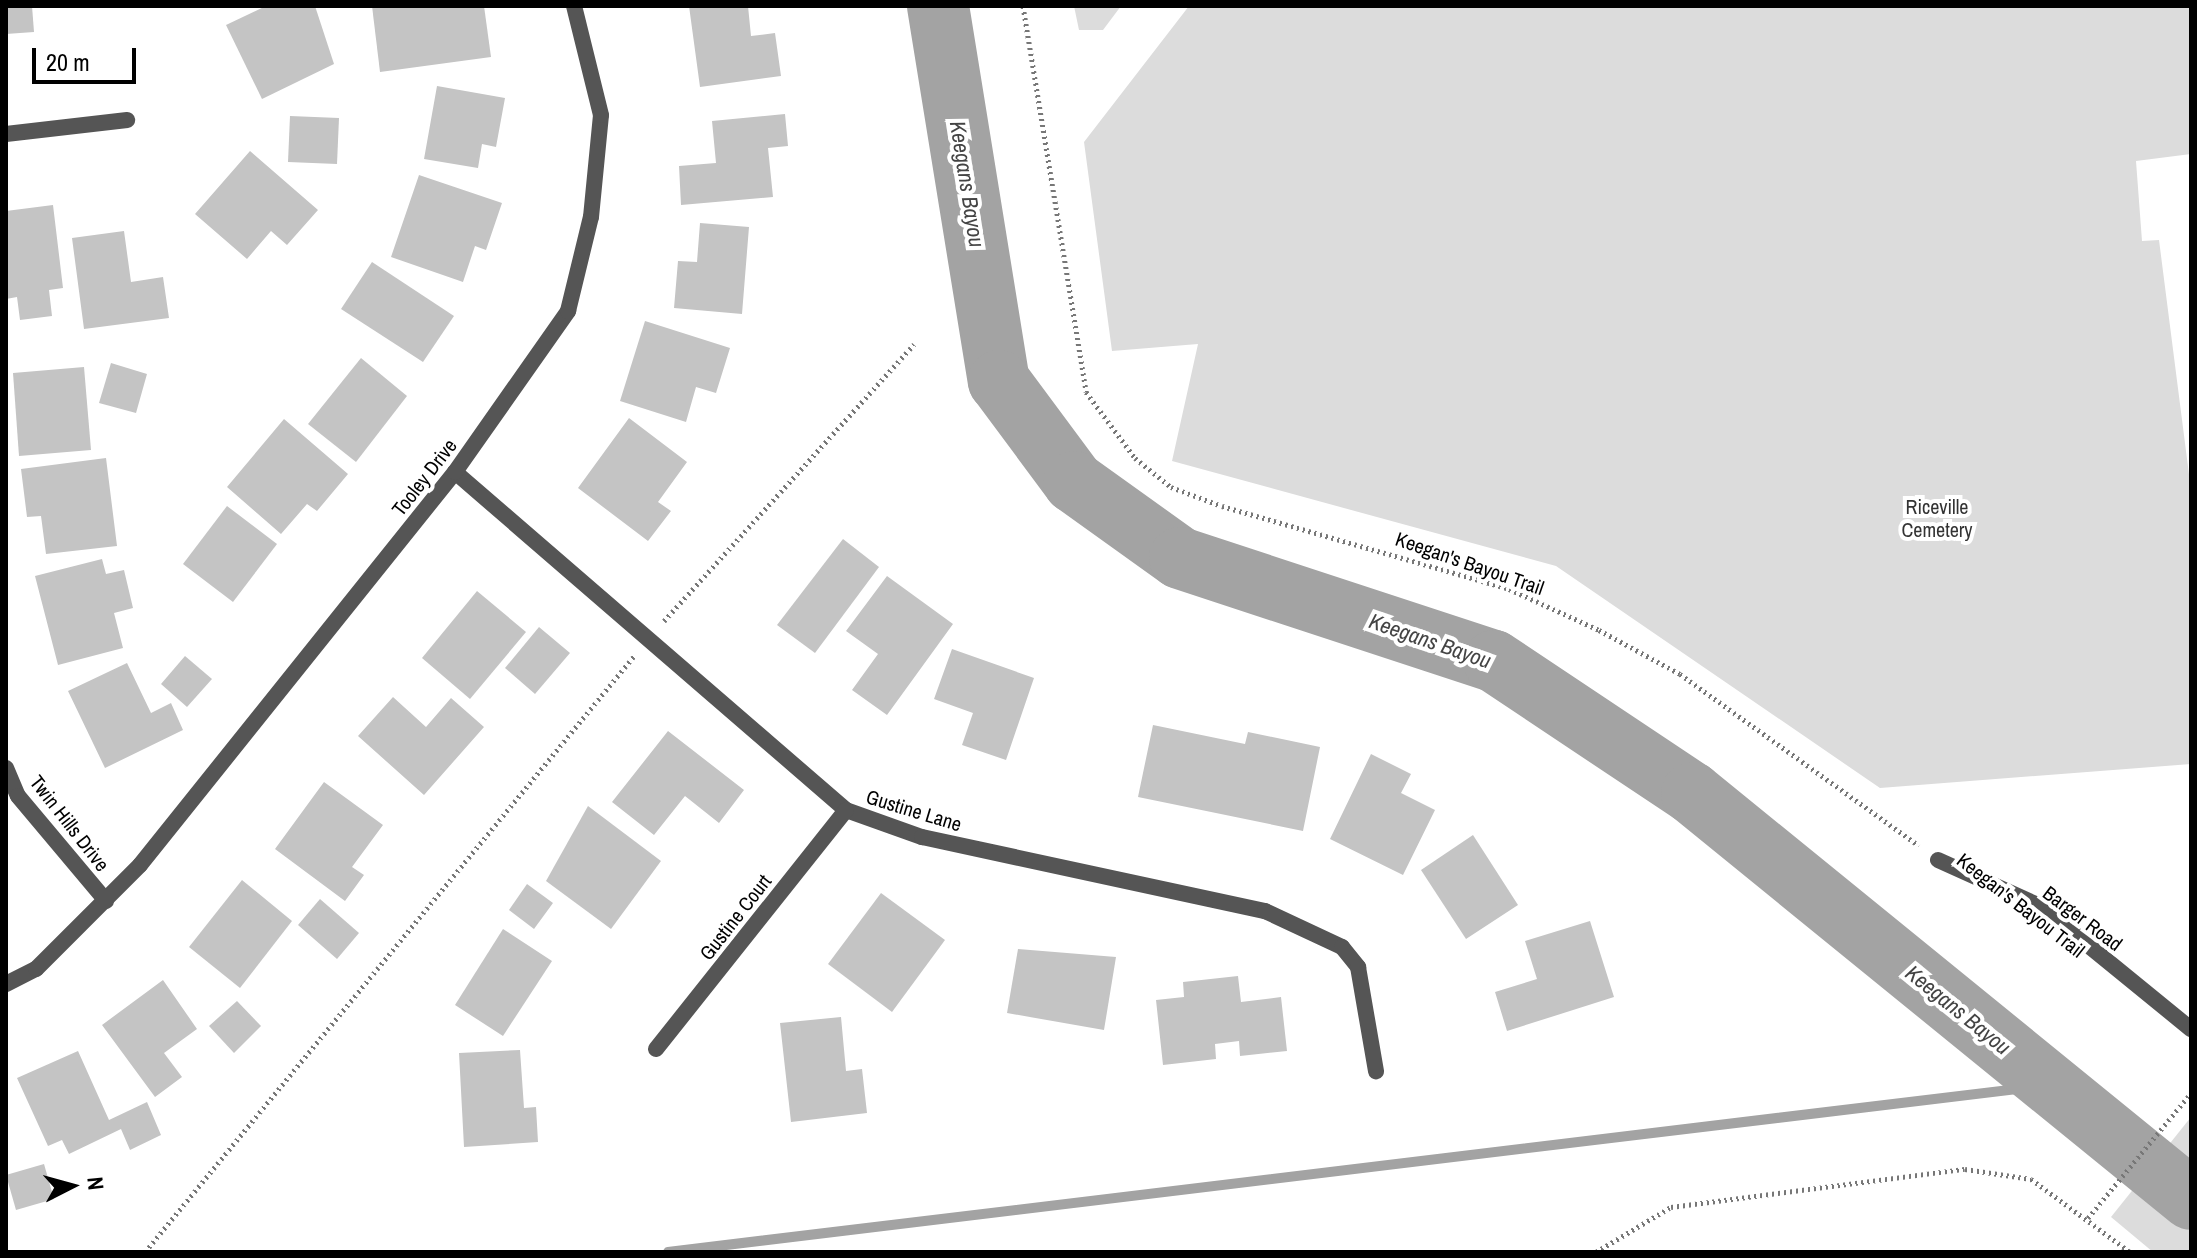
<!DOCTYPE html>
<html>
<head>
<meta charset="utf-8">
<style>
	body { margin:0 }
	#map { position:relative; width:2197px; height:1258px; overflow:hidden; background:#fff; font-family:"Archivo Narrow",sans-serif }
	div>[style] { position:absolute }
	.green>* { inset:0; background:#dcdcdc }
	.stream>* { height:10px; margin:-5px; padding:0 5px; transform-origin:5px; border-radius:5px; background:#a3a3a3 }
	.river>* { height:62px; margin:-31px; padding:0 31px; transform-origin:31px; border-radius:31px; background:#a3a3a3 }
	.building>* { inset:0; background:#c4c4c4 }
	.path>* { height:5px; margin-top:-2.5px; transform-origin:0; background:repeating-linear-gradient(90deg,#777 0 2px,transparent 0 6px) }
	.street>* { height:16px; margin:-8px; padding:0 8px; transform-origin:8px; border-radius:8px; background:#555 }
	span { translate:-50% -50%; white-space:nowrap; text-align:center; line-height:1.15; -webkit-text-stroke:8px #fff; paint-order:stroke }
	.street-label { font-size:20px; color:#000 }
	.park-label { font-size:20px; color:#333 }
	.water-label { font-size:22px; color:#444; font-style:italic }
	.frame { position:absolute; inset:0; border:8px solid #000; pointer-events:none }
	.north { position:absolute; left:32px; top:1146px; width:80px; height:80px; -webkit-text-stroke:6px #fff; paint-order:stroke; rotate:84deg; font-size:22px; font-weight:700; line-height:32px; text-align:center; color:#000 }
	.north::after { content:''; display:block; margin:auto; width:28px; height:36px; background:#000; clip-path:polygon(50% 0,100% 100%,50% 72%,0 100%) }
	.scale { position:absolute; left:32px; top:48px; width:104px; height:36px; box-sizing:border-box; border:4px solid #000; border-top:0; padding-left:10px; font-size:24px; line-height:28px; white-space:nowrap; color:#000; -webkit-text-stroke:6px #fff; paint-order:stroke }
</style>
</head>
<body>
<div id="map">
	<div class="green">
		<div style="clip-path:polygon(1074px 6px,1121px 6px,1103px 30px,1079px 30px)"></div>
		<div style="clip-path:polygon(1189px 6px,2191px 6px,2191px 154px,2136px 161px,2142px 241px,2159px 240px,2191px 490px,2191px 764px,1880px 788px,1556px 566px,1172px 461px,1198px 344px,1112px 351px,1084px 142px)"></div>
		<div style="clip-path:polygon(2191px 1117px,2191px 1252px,2153px 1252px,2111px 1217px)"></div>
	</div>
	<div class="stream">
		<div style="left:668px;top:1252px;width:1392px;rotate:-6.89deg"></div>
	</div>
	<div class="river">
		<div style="left:938px;top:6px;width:380px;rotate:80.8deg"></div>
		<div style="left:999px;top:381px;width:126px;rotate:53.4deg"></div>
		<div style="left:1074px;top:482px;width:130px;rotate:35.6deg"></div>
		<div style="left:1180px;top:558px;width:330px;rotate:18.2deg"></div>
		<div style="left:1494px;top:661px;width:238px;rotate:33.7deg"></div>
		<div style="left:1692px;top:793px;width:643px;rotate:39.13deg"></div>
	</div>
	<div class="building">
		<div style="clip-path:polygon(6px 6px,32px 6px,34px 32px,6px 34px)"></div>
		<div style="clip-path:polygon(266px 6px,315px 6px,334px 64px,262px 99px,226px 25px)"></div>
		<div style="clip-path:polygon(372px 6px,484px 6px,491px 57px,380px 72px)"></div>
		<div style="clip-path:polygon(689px 6px,748px 6px,751px 36px,775px 33px,781px 76px,700px 87px)"></div>
		<div style="clip-path:polygon(437px 86px,505px 98px,496px 147px,482px 144px,478px 168px,424px 159px)"></div>
		<div style="clip-path:polygon(785px 114px,788px 146px,768px 148px,773px 197px,681px 205px,679px 166px,716px 163px,712px 121px)"></div>
		<div style="clip-path:polygon(290px 116px,339px 118px,337px 164px,288px 162px)"></div>
		<div style="clip-path:polygon(250px 151px,318px 210px,287px 245px,271px 231px,247px 259px,195px 214px)"></div>
		<div style="clip-path:polygon(419px 175px,502px 203px,486px 250px,475px 246px,463px 282px,391px 257px)"></div>
		<div style="clip-path:polygon(53px 205px,63px 288px,49px 290px,52px 316px,20px 320px,17px 297px,6px 299px,6px 211px)"></div>
		<div style="clip-path:polygon(700px 223px,749px 227px,742px 314px,674px 308px,678px 261px,697px 262px)"></div>
		<div style="clip-path:polygon(124px 231px,131px 282px,163px 277px,169px 318px,84px 329px,72px 238px)"></div>
		<div style="clip-path:polygon(372px 262px,454px 316px,423px 362px,341px 309px)"></div>
		<div style="clip-path:polygon(645px 321px,730px 348px,716px 393px,696px 387px,686px 422px,620px 401px)"></div>
		<div style="clip-path:polygon(361px 358px,407px 396px,356px 462px,308px 424px)"></div>
		<div style="clip-path:polygon(111px 363px,147px 374px,136px 413px,99px 403px)"></div>
		<div style="clip-path:polygon(84px 367px,91px 450px,19px 456px,13px 373px)"></div>
		<div style="clip-path:polygon(629px 418px,687px 462px,658px 502px,671px 511px,648px 541px,578px 488px)"></div>
		<div style="clip-path:polygon(284px 419px,348px 474px,317px 511px,307px 504px,281px 534px,227px 487px)"></div>
		<div style="clip-path:polygon(106px 458px,117px 546px,46px 554px,41px 516px,27px 517px,21px 469px)"></div>
		<div style="clip-path:polygon(227px 506px,277px 544px,233px 602px,183px 564px)"></div>
		<div style="clip-path:polygon(843px 539px,879px 567px,815px 653px,777px 625px)"></div>
		<div style="clip-path:polygon(102px 559px,106px 574px,124px 570px,133px 608px,114px 613px,123px 648px,58px 665px,35px 576px)"></div>
		<div style="clip-path:polygon(887px 576px,953px 624px,887px 715px,852px 690px,878px 654px,846px 631px)"></div>
		<div style="clip-path:polygon(477px 591px,526px 632px,470px 699px,422px 658px)"></div>
		<div style="clip-path:polygon(539px 627px,570px 653px,535px 694px,505px 668px)"></div>
		<div style="clip-path:polygon(952px 649px,1034px 678px,1006px 760px,962px 745px,973px 713px,934px 699px)"></div>
		<div style="clip-path:polygon(185px 656px,212px 679px,187px 707px,161px 684px)"></div>
		<div style="clip-path:polygon(127px 663px,151px 713px,171px 703px,183px 730px,105px 768px,68px 691px)"></div>
		<div style="clip-path:polygon(393px 697px,426px 727px,451px 698px,484px 727px,424px 795px,358px 736px)"></div>
		<div style="clip-path:polygon(1153px 725px,1245px 744px,1248px 732px,1320px 747px,1303px 831px,1138px 797px)"></div>
		<div style="clip-path:polygon(668px 731px,744px 790px,719px 823px,685px 796px,654px 835px,612px 802px)"></div>
		<div style="clip-path:polygon(1371px 754px,1411px 774px,1401px 793px,1435px 810px,1403px 875px,1330px 839px)"></div>
		<div style="clip-path:polygon(324px 782px,383px 825px,352px 867px,364px 875px,345px 901px,275px 849px)"></div>
		<div style="clip-path:polygon(588px 806px,661px 861px,611px 929px,546px 881px)"></div>
		<div style="clip-path:polygon(1473px 835px,1518px 905px,1466px 939px,1421px 870px)"></div>
		<div style="clip-path:polygon(242px 880px,292px 921px,240px 988px,189px 947px)"></div>
		<div style="clip-path:polygon(527px 884px,553px 903px,534px 929px,509px 910px)"></div>
		<div style="clip-path:polygon(881px 893px,945px 940px,892px 1012px,828px 964px)"></div>
		<div style="clip-path:polygon(320px 899px,359px 933px,337px 959px,298px 925px)"></div>
		<div style="clip-path:polygon(1590px 921px,1614px 997px,1507px 1031px,1495px 992px,1537px 979px,1525px 941px)"></div>
		<div style="clip-path:polygon(503px 929px,552px 961px,503px 1036px,455px 1005px)"></div>
		<div style="clip-path:polygon(1018px 949px,1116px 957px,1104px 1030px,1007px 1013px)"></div>
		<div style="clip-path:polygon(1238px 976px,1241px 1002px,1281px 997px,1287px 1051px,1240px 1056px,1239px 1041px,1215px 1044px,1216px 1059px,1163px 1065px,1156px 1000px,1184px 997px,1183px 982px)"></div>
		<div style="clip-path:polygon(163px 980px,197px 1029px,164px 1053px,182px 1077px,155px 1097px,102px 1025px)"></div>
		<div style="clip-path:polygon(237px 1001px,261px 1026px,234px 1053px,209px 1026px)"></div>
		<div style="clip-path:polygon(841px 1017px,846px 1071px,862px 1069px,867px 1113px,791px 1122px,780px 1023px)"></div>
		<div style="clip-path:polygon(520px 1050px,524px 1108px,536px 1107px,538px 1142px,464px 1147px,459px 1053px)"></div>
		<div style="clip-path:polygon(78px 1051px,109px 1120px,147px 1102px,161px 1135px,130px 1150px,121px 1129px,69px 1154px,62px 1140px,48px 1146px,17px 1078px)"></div>
		<div style="clip-path:polygon(44px 1164px,54px 1199px,16px 1210px,6px 1175px)"></div>
	</div>
	<div class="path">
		<div style="left:1023px;top:6px;width:391px;rotate:80.7deg"></div>
		<div style="left:1086px;top:392px;width:82px;rotate:53.4deg"></div>
		<div style="left:1135px;top:458px;width:46px;rotate:38.9deg"></div>
		<div style="left:1171px;top:487px;width:54px;rotate:20.4deg"></div>
		<div style="left:1222px;top:506px;width:299px;rotate:16.1deg"></div>
		<div style="left:1509px;top:589px;width:99px;rotate:24.5deg"></div>
		<div style="left:1599px;top:630px;width:92px;rotate:28.5deg"></div>
		<div style="left:1680px;top:674px;width:294px;rotate:35.7deg"></div>
		<div style="left:664px;top:621px;width:373px;rotate:-47.9deg"></div>
		<div style="left:2088px;top:1218px;width:162px;rotate:-50.5deg"></div>
		<div style="left:145px;top:1252px;width:771px;rotate:-50.63deg"></div>
		<div style="left:1596px;top:1252px;width:87px;rotate:-31deg"></div>
		<div style="left:1671px;top:1207px;width:296px;rotate:-7.4deg"></div>
		<div style="left:1965px;top:1169px;width:67px;rotate:8.6deg"></div>
		<div style="left:2031px;top:1179px;width:123px;rotate:36.4deg"></div>
	</div>
	<div class="street">
		<div style="left:6px;top:134px;width:122px;rotate:-6.6deg"></div>
		<div style="left:455px;top:472px;width:517px;rotate:40.84deg"></div>
		<div style="left:846px;top:810px;width:81px;rotate:19.6deg"></div>
		<div style="left:922px;top:837px;width:351px;rotate:12.2deg"></div>
		<div style="left:1265px;top:911px;width:85px;rotate:25.1deg"></div>
		<div style="left:1342px;top:947px;width:26px;rotate:51deg"></div>
		<div style="left:1358px;top:967px;width:106px;rotate:80.2deg"></div>
		<div style="left:6px;top:768px;width:30px;rotate:67deg"></div>
		<div style="left:18px;top:796px;width:137px;rotate:50deg"></div>
		<div style="left:1938px;top:860px;width:112px;rotate:24.3deg"></div>
		<div style="left:2040px;top:906px;width:195px;rotate:39.2deg"></div>
		<div style="left:6px;top:984px;width:34px;rotate:-27deg"></div>
		<div style="left:36px;top:969px;width:147px;rotate:-45deg"></div>
		<div style="left:140px;top:865px;width:504px;rotate:-51.29deg"></div>
		<div style="left:455px;top:472px;width:197px;rotate:-54.9deg"></div>
		<div style="left:568px;top:311px;width:97px;rotate:-76.3deg"></div>
		<div style="left:591px;top:217px;width:102px;rotate:-84.4deg"></div>
		<div style="left:601px;top:115px;width:112px;rotate:-103.9deg"></div>
		<div style="left:656px;top:1049px;width:305px;rotate:-51.5deg"></div>
	</div>
	<div class="street-label">
		<span style="left:424px;top:477px;rotate:-52deg">Tooley Drive</span>
		<span style="left:1470px;top:563px;rotate:19deg">Keegan's Bayou Trail</span>
		<span style="left:914px;top:810px;rotate:17deg">Gustine Lane</span>
		<span style="left:70px;top:823px;rotate:52deg">Twin Hills Drive</span>
		<span style="left:2021px;top:905px;rotate:38deg">Keegan's Bayou Trail</span>
		<span style="left:735px;top:917px;rotate:-52deg">Gustine Court</span>
		<span style="left:2083px;top:918px;rotate:37deg">Barger Road</span>
	</div>
	<div class="park-label">
		<span style="left:1937px;top:518px">Riceville<br>Cemetery</span>
	</div>
	<div class="water-label">
		<span style="left:967px;top:184px;rotate:81deg">Keegans Bayou</span>
		<span style="left:1430px;top:641px;rotate:19deg">Keegans Bayou</span>
		<span style="left:1958px;top:1010px;rotate:39deg">Keegans Bayou</span>
	</div>
	<div class="frame"></div>
	<div class="north">N</div>
	<div class="scale">20 m</div>
</div>
</body>
</html>
